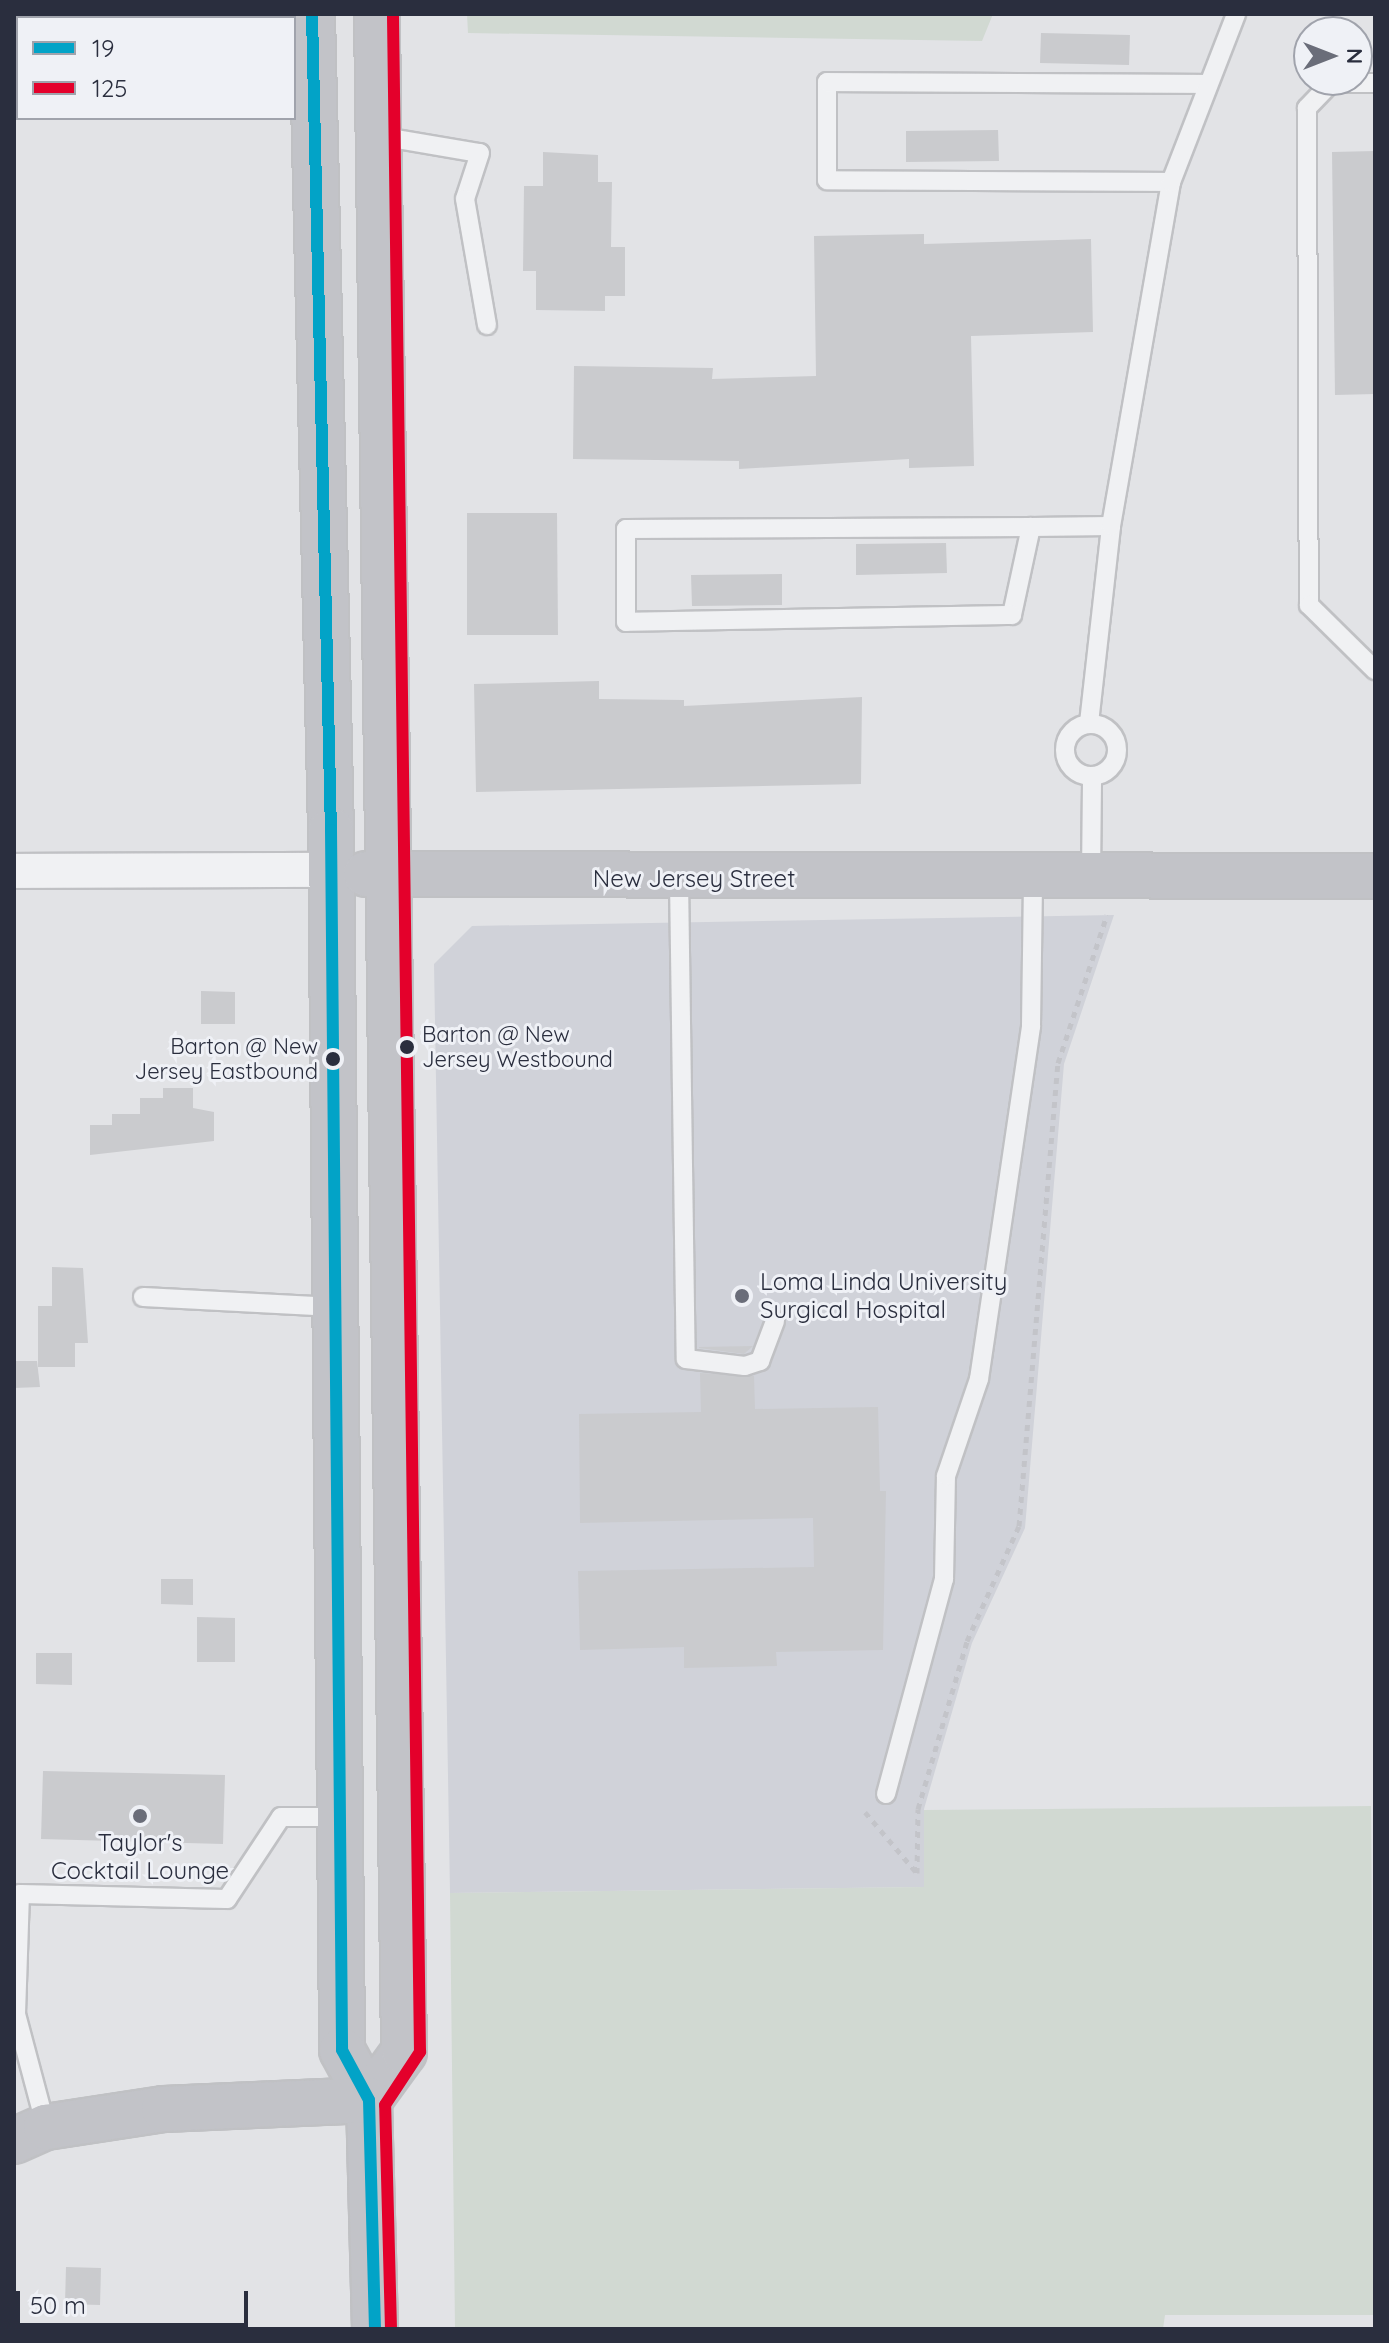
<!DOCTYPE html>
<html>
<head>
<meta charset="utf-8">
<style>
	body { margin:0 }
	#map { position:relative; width:1389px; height:2343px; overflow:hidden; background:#e2e3e6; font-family:Quicksand,sans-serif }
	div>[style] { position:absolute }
	.built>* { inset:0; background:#d0d2d9 }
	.green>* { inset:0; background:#d1d9d2 }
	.building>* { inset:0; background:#cacbce }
	.path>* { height:5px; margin-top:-2.5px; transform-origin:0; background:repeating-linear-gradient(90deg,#c3c4c9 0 6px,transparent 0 12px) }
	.roads { filter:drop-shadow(2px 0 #c0c1c4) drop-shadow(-2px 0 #c0c1c4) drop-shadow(0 2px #c0c1c4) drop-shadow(0 -2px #c0c1c4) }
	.lane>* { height:18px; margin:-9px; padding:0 9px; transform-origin:9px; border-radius:9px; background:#f0f1f3 }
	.lane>.ring { margin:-9px; padding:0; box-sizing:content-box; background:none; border:18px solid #f0f1f3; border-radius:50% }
	.street>* { height:34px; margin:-17px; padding:0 17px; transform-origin:17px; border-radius:17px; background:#f0f1f3 }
	.secondary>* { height:44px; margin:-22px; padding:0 22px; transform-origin:22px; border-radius:22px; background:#c2c3c8 }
	.bus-1>* { height:12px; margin:-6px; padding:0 6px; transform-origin:6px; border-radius:6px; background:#02a3c7 }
	.bus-2>* { height:12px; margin:-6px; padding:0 6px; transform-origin:6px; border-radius:6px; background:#e4002b }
	.dots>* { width:22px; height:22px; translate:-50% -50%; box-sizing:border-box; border:4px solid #eff1f6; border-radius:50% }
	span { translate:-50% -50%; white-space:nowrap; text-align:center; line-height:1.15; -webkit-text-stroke:6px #eff1f6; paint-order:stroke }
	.bus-label { font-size:22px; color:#2a2e3e }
	.left { translate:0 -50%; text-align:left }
	.right { translate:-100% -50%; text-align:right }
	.street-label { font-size:24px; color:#2a2e3e }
	.poi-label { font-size:24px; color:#2a2e3e }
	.frame { position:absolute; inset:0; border:16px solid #2a2e3e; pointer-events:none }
	.legend { position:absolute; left:16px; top:16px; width:280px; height:104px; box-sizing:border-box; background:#eff1f6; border:2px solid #a0a3ac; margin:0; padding:10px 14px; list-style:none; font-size:24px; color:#2a2e3e }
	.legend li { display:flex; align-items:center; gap:16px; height:40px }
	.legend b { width:40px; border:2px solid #a0a3ac }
	.north { position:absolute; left:1293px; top:16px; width:80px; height:80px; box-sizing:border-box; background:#eff1f6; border:2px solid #a0a3ac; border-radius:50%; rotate:90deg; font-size:22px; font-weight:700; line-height:32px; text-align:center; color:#2a2e3e }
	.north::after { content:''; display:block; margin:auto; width:28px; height:36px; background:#6a6d79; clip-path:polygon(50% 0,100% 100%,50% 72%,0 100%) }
	.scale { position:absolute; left:16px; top:2291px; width:232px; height:36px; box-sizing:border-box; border:4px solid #2a2e3e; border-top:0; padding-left:10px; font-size:24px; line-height:28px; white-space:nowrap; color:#2a2e3e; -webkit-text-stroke:6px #eff1f6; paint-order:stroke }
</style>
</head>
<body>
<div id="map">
	<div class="built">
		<div style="clip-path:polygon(1114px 915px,1064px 1064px,1025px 1528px,972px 1643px,924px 1809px,924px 1887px,450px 1893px,434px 964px,472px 926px)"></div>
	</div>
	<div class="green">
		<div style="clip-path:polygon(467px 14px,993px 14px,982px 41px,468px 33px)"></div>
		<div style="clip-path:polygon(1371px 1806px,1375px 2315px,1165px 2315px,1163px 2329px,455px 2329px,450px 1893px,924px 1887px,924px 1810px)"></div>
	</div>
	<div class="building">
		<div style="clip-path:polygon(1041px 33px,1130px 35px,1129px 65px,1040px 63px)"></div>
		<div style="clip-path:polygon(998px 130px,999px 161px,906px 162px,906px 131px)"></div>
		<div style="clip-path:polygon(1375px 151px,1375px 394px,1335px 395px,1332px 152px)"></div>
		<div style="clip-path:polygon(543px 152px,598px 155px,598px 182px,612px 182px,611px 247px,625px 247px,625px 296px,605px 296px,605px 311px,536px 310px,536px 271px,523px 271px,524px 186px,543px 186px)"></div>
		<div style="clip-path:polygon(924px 234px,924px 244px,1091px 239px,1093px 332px,971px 336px,974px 466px,909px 468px,909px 459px,739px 469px,739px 461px,573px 459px,574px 366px,713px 368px,712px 379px,816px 376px,814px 236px)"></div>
		<div style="clip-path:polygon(467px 513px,557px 513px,558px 635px,467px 635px)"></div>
		<div style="clip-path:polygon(946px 543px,947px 573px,856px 575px,856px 544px)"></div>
		<div style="clip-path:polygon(782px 574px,782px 605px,692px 606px,691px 575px)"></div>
		<div style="clip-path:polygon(599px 681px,599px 699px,684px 700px,684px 706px,862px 697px,861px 784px,476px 792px,474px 684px)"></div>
		<div style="clip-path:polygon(201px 991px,235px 992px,235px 1024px,201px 1024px)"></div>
		<div style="clip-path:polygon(163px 1088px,193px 1088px,193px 1108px,214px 1112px,214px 1141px,90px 1155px,90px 1125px,112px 1125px,112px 1114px,140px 1114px,140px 1098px,163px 1098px)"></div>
		<div style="clip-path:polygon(52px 1267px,83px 1268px,88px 1343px,75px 1343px,75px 1367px,38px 1367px,38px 1306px,52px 1306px)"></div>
		<div style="clip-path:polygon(753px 1346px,744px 1354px,699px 1348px,699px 1347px)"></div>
		<div style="clip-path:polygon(14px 1361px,37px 1361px,40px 1387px,14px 1388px)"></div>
		<div style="clip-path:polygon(700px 1373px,754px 1376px,755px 1409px,878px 1407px,880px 1491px,886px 1491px,883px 1650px,776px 1652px,777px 1666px,684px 1668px,684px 1647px,580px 1650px,578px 1571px,814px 1567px,813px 1518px,580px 1523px,579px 1414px,701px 1412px)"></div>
		<div style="clip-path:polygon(161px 1579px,193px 1579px,193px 1605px,161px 1604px)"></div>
		<div style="clip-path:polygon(197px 1617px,235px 1618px,235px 1662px,197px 1662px)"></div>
		<div style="clip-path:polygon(36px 1653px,72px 1653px,72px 1685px,36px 1684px)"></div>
		<div style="clip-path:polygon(43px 1771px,225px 1775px,223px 1844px,41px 1839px)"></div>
		<div style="clip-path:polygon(66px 2267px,101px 2268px,100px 2305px,65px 2304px)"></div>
	</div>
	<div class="path">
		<div style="left:865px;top:1812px;width:80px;rotate:49.6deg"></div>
		<div style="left:917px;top:1873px;width:64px;rotate:-89.1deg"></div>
		<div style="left:918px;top:1809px;width:175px;rotate:-73.7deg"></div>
		<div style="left:967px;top:1641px;width:126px;rotate:-65.7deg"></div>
		<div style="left:1019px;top:1526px;width:465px;rotate:-85.2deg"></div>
		<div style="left:1058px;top:1063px;width:156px;rotate:-71.7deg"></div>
	</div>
	<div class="roads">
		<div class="lane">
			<div style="left:1375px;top:83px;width:44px;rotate:180deg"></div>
			<div style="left:1331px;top:83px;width:35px;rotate:134deg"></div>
			<div style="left:1307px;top:108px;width:497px;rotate:89.8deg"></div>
			<div style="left:1309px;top:605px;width:93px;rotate:44.6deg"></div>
			<div style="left:379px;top:136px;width:102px;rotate:9.6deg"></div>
			<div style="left:480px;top:153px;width:48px;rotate:108.1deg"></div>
			<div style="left:465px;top:199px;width:128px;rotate:80.1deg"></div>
			<div style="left:1171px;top:182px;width:344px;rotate:-179.7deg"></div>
			<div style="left:827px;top:180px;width:98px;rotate:-90deg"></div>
			<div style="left:827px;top:82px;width:381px;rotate:0.3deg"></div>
			<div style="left:1031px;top:527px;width:90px;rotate:102.2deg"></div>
			<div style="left:1012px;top:615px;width:386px;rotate:179deg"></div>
			<div style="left:626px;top:622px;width:93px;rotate:-90deg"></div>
			<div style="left:626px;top:529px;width:405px;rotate:-0.3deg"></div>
			<div style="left:1031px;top:527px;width:80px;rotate:-0.7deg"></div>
			<div style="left:1089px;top:723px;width:198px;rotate:-83.6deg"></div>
			<div style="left:1111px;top:526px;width:349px;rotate:-80.1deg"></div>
			<div style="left:1171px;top:182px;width:180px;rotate:-68.8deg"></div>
			<div class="ring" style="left:1065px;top:724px;width:34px;height:34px"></div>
			<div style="left:1091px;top:877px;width:101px;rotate:-89.4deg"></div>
			<div style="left:679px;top:879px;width:480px;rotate:89.2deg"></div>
			<div style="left:686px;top:1359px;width:59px;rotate:6.8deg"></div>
			<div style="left:745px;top:1366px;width:16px;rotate:-18deg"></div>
			<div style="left:760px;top:1361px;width:43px;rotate:-69.4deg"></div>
			<div style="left:143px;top:1297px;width:192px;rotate:3deg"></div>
			<div style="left:886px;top:1794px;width:223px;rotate:-74.9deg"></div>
			<div style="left:944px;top:1579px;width:103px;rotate:-88.9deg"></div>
			<div style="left:946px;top:1476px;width:102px;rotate:-71.2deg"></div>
			<div style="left:979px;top:1379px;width:357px;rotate:-81.6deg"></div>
			<div style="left:1031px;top:1026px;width:148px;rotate:-89.2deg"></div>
			<div style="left:46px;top:2127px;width:117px;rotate:-104.9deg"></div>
			<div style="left:16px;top:2014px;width:120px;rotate:-88.1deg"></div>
			<div style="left:20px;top:1894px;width:207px;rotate:1.4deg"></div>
			<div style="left:227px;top:1899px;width:98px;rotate:-56.6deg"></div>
			<div style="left:281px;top:1817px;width:59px"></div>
		</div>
		<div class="street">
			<div style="left:14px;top:871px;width:317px;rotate:-0.2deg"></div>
		</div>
		<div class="secondary">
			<div style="left:312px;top:14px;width:816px;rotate:88.67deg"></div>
			<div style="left:331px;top:830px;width:1220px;rotate:89.48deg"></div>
			<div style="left:342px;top:2050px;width:57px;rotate:61.6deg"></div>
			<div style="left:369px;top:2100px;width:229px;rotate:88.5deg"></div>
			<div style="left:366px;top:874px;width:1009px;rotate:0.11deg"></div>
			<div style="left:369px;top:2100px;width:59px;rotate:-53.9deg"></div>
			<div style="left:404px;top:2052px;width:2038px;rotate:-90.76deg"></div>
			<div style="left:14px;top:2141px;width:35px;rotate:-24deg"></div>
			<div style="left:46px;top:2127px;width:119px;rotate:-8.7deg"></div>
			<div style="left:164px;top:2109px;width:205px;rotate:-2.5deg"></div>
		</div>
	</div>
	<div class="bus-1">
		<div style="left:312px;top:14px;width:816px;rotate:88.67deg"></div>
		<div style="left:331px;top:830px;width:1220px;rotate:89.48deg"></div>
		<div style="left:342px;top:2050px;width:57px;rotate:61.6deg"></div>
		<div style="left:369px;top:2100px;width:229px;rotate:88.5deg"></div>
	</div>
	<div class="bus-2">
		<div style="left:391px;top:2329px;width:224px;rotate:-91.5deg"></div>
		<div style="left:385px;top:2105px;width:64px;rotate:-56.6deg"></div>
		<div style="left:420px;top:2052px;width:2038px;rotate:-90.76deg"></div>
	</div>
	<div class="dots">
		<div style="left:407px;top:1047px;background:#2a2e3e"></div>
		<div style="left:333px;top:1059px;background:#2a2e3e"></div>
		<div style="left:742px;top:1296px;background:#6a6d79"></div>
		<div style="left:140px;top:1816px;background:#6a6d79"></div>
	</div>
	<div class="bus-label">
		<span class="left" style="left:422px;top:1047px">Barton @ New<br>Jersey Westbound</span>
		<span class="right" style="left:318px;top:1059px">Barton @ New<br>Jersey Eastbound</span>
	</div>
	<div class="street-label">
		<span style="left:694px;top:879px">New Jersey Street</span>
	</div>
	<div class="poi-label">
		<span class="left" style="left:760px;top:1296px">Loma Linda University<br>Surgical Hospital</span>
		<span style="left:140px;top:1857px">Taylor's<br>Cocktail Lounge</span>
	</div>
	<div class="frame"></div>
	<ul class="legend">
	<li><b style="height:10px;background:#02a3c7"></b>19</li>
	<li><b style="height:10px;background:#e4002b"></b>125</li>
	</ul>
	<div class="north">N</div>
	<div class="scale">50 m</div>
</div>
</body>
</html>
